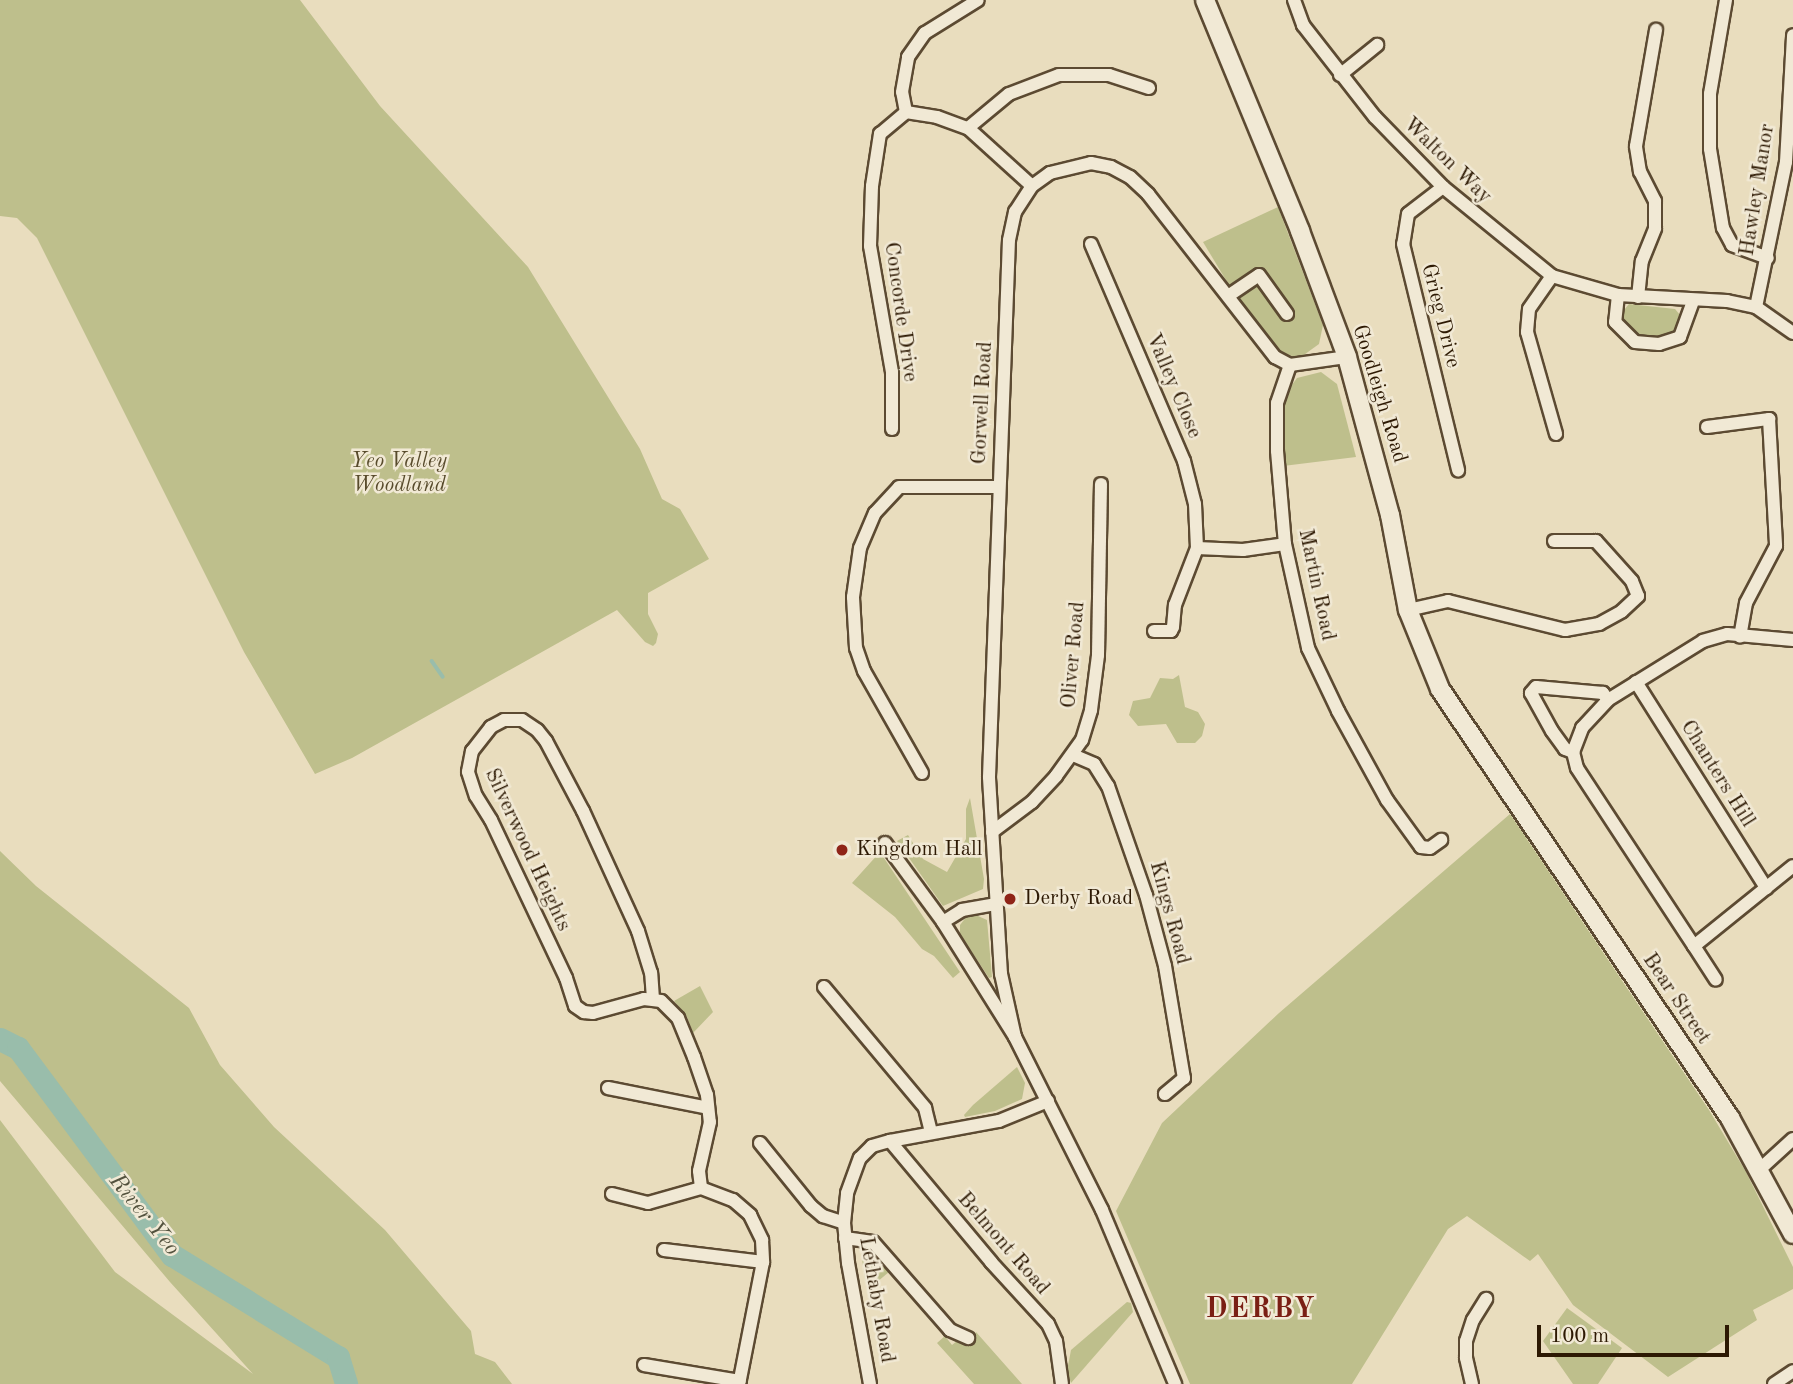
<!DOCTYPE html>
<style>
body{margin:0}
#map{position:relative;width:1793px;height:1384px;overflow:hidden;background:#e9ddbe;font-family:"Old Standard TT",serif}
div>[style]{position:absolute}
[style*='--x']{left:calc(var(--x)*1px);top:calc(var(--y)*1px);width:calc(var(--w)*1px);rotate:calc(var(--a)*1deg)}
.green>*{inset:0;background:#bebf8c}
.stream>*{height:3.5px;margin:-1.75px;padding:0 1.75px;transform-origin:1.75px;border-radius:1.75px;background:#99bdab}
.river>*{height:23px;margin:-11.5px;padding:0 11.5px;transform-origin:11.5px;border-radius:11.5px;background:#99bdab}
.roads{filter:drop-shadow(2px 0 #5c4a32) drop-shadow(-2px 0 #5c4a32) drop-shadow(0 2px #5c4a32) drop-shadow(0 -2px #5c4a32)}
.street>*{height:12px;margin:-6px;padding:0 6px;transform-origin:6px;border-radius:6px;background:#f1e9d5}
.secondary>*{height:18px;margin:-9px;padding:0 9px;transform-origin:9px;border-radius:9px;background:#f1e9d5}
.dots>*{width:19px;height:19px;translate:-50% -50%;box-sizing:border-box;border:4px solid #f1e9d5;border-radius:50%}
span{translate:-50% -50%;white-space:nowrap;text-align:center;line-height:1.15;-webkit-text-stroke:5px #f1e9d5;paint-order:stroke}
.street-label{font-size:21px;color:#2d1903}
.park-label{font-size:21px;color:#584b2c;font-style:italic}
.poi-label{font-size:21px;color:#2d1903}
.left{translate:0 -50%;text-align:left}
.water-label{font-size:23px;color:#53523e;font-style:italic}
.district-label{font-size:28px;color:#7a1f14;font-weight:700;letter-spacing:2px}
.scale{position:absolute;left:1537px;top:1325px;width:192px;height:32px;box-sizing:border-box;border:4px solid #2d1903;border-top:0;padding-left:9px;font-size:21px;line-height:24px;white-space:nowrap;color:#2d1903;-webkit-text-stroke:5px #f1e9d5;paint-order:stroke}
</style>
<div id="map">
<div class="green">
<i style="clip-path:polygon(0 0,300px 0,380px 106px,528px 267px,640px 449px,662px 499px,680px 509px,709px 559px,648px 593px,648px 614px,658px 634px,656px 643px,653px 646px,645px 642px,617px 610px,352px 758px,315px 774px,244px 652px,37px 238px,17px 218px,0 216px)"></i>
<i style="clip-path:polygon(1278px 207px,1323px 325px,1319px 344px,1301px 357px,1285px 355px,1268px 337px,1238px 300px,1203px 242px)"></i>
<i style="clip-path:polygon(1629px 304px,1675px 309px,1681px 316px,1678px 332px,1656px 339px,1638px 338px,1623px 327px,1619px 316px)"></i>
<i style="clip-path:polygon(1321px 372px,1337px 384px,1356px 457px,1283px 466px,1282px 422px,1286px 393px,1297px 378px)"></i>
<i style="clip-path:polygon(1179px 675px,1185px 707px,1198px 712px,1205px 724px,1202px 736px,1195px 743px,1177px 743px,1166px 724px,1138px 726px,1129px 715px,1133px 701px,1150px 698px,1160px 678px,1173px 679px)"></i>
<i style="clip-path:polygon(970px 798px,984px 879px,983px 889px,943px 906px,897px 841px,908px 835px,923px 859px,947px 872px,966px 839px,966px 809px)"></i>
<i style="clip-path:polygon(1510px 814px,1709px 1110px,1746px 1172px,1793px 1267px,1793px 1289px,1753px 1310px,1757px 1320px,1668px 1377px,1573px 1305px,1538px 1254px,1530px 1261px,1467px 1216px,1448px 1229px,1352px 1384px,1190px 1384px,1116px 1211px,1162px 1123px,1279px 1013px)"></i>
<i style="clip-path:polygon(0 851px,36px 886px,189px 1008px,220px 1065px,274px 1127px,385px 1230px,471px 1331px,475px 1354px,495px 1362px,512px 1384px,0 1384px,0 1120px,115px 1272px,253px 1374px,170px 1282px,0 1081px)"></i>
<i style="clip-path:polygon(880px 852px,960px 972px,953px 978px,934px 956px,922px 949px,895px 917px,852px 883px)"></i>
<i style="clip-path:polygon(967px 916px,978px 916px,987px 920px,992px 977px,989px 978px,960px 934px,960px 925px)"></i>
<i style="clip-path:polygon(700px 986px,713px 1012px,693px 1033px,687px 1017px,674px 1001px)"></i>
<i style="clip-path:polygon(1017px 1067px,1025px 1083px,1022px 1099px,995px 1111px,965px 1117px,964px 1115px,973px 1105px)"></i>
<i style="clip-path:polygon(865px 1251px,870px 1251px,889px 1272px,871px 1287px,865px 1280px,862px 1259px)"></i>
<i style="clip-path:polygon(1127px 1302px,1131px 1303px,1133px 1312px,1071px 1383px,1067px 1371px,1071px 1350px)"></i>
<i style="clip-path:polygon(1567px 1308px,1622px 1348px,1598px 1384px,1573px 1384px,1543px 1341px)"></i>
<i style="clip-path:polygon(976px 1332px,1022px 1384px,974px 1384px,937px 1343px,945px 1336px,952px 1345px,957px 1341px,971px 1345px)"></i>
</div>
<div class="stream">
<i style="--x:432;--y:661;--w:19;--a:55"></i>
</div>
<div class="river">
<i style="--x:0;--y:1039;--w:20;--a:27"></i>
<i style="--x:18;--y:1048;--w:258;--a:53.4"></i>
<i style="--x:172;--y:1255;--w:195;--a:31.6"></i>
<i style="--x:338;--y:1357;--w:28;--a:73"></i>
</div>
<div class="roads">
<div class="street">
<i style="--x:1294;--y:0;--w:27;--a:70"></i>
<i style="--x:1303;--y:25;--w:117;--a:52"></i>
<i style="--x:1375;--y:117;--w:98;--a:45.8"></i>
<i style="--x:1443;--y:187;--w:141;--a:39.2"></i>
<i style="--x:1552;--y:276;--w:69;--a:16.1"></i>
<i style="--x:1618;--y:295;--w:109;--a:3.2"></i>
<i style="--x:1727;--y:301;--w:30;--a:12"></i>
<i style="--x:1756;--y:307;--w:45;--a:35.1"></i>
<i style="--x:1726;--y:0;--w:95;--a:99.7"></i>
<i style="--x:1710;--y:94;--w:55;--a:90"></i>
<i style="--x:1710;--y:149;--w:80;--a:80.7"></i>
<i style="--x:1723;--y:228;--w:19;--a:62"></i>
<i style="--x:1732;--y:245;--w:38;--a:20"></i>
<i style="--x:1340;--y:75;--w:48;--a:-39"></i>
<i style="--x:906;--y:112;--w:20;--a:-101"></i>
<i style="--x:902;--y:92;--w:36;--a:-80"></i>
<i style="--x:908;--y:57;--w:29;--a:-55"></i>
<i style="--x:925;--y:33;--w:62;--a:-31.9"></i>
<i style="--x:968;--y:128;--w:53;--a:-39.7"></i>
<i style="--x:1009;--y:94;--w:53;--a:-20.8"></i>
<i style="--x:1059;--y:75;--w:50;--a:0"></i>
<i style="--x:1109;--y:75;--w:42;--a:18"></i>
<i style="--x:1443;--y:187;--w:44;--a:142.4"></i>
<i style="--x:1408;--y:214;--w:30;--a:99"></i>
<i style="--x:1403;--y:244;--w:233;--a:76.3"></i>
<i style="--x:1091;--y:244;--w:236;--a:66.8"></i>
<i style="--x:1184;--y:461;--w:44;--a:75.7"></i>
<i style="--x:1195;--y:504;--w:44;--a:87.4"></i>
<i style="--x:1197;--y:548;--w:46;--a:2.5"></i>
<i style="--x:1243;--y:550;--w:42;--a:-8.1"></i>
<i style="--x:1552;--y:276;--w:40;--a:124.9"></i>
<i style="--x:1529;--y:309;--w:23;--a:95"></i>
<i style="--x:1527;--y:332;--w:106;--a:74.1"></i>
<i style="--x:1618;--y:295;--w:27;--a:96"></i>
<i style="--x:1615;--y:322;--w:28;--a:45"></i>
<i style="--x:1635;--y:342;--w:24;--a:5"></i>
<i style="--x:1659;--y:344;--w:22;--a:-18"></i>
<i style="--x:1680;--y:337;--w:38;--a:-70"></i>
<i style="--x:1228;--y:296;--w:37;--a:-34"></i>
<i style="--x:1259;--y:275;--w:48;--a:54.3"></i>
<i style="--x:1638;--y:297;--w:36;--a:-84"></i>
<i style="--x:1642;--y:261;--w:35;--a:-68"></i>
<i style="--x:1655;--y:228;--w:27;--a:-90"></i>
<i style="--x:1655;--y:201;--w:33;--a:-117"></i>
<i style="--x:1640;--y:172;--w:26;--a:-99"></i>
<i style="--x:1636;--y:146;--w:118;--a:-80.2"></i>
<i style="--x:1756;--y:307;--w:148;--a:-78.3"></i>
<i style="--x:1786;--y:162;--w:127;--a:-86.8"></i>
<i style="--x:1290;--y:365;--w:40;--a:108.9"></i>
<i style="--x:1277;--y:403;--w:48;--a:90"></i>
<i style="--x:1277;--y:451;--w:93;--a:85.1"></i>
<i style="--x:1285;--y:544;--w:107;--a:77.5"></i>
<i style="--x:1308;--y:648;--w:70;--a:64.5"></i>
<i style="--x:1338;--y:711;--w:102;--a:61.2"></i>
<i style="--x:1387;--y:800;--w:58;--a:54.1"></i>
<i style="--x:1421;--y:847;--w:9;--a:6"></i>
<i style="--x:1430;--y:848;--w:14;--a:-36"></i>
<i style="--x:1707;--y:427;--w:63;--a:-7.4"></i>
<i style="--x:1769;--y:419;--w:127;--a:86.8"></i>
<i style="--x:1776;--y:546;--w:64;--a:117.8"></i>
<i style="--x:1746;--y:603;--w:34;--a:100"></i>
<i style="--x:892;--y:429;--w:57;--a:-90"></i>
<i style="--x:892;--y:372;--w:128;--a:-99.9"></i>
<i style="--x:870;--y:246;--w:60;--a:-88.1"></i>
<i style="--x:872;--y:186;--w:53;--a:-81.3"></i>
<i style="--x:880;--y:134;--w:34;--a:-40"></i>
<i style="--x:906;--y:112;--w:31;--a:9"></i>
<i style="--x:937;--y:117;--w:33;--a:20"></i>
<i style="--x:968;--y:128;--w:86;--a:42.2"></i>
<i style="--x:1408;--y:610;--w:41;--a:-12.7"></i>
<i style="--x:1448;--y:601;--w:121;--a:13.9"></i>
<i style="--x:1565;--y:630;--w:35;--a:-10"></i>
<i style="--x:1599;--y:624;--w:26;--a:-29"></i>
<i style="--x:1622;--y:611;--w:22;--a:-43"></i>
<i style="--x:1638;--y:596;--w:16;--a:-112"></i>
<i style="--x:1632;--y:581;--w:54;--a:-132"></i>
<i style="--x:1596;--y:541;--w:42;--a:180"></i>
<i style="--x:1154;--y:631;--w:17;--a:0"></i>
<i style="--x:1171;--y:631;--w:4;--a:-63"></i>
<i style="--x:1173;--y:627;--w:22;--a:-85"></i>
<i style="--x:1175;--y:605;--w:61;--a:-68.9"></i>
<i style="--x:1793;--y:640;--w:66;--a:-174.8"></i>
<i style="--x:1727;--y:634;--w:25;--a:164"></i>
<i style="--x:1703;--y:641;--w:112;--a:148.2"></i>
<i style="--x:1608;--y:700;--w:9;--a:-126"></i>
<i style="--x:1603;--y:693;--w:67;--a:-174.9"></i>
<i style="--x:1536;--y:687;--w:8;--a:130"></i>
<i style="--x:1531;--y:693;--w:43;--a:61.1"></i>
<i style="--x:1552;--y:731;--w:22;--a:54"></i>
<i style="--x:1565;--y:749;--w:9;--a:21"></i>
<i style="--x:1573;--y:752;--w:16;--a:76"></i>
<i style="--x:1577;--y:768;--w:213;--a:56.7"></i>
<i style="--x:1694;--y:946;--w:127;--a:-38.9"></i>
<i style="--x:1636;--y:682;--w:244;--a:57.7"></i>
<i style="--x:1573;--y:752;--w:26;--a:-69"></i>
<i style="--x:1582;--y:728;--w:38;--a:-47"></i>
<i style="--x:1073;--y:755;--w:23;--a:23"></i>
<i style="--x:1094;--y:764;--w:26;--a:58"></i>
<i style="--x:1108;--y:786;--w:115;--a:70.8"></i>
<i style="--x:1146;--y:895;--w:73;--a:75"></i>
<i style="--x:1165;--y:966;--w:114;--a:80.4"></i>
<i style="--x:1184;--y:1078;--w:25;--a:140"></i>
<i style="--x:922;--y:773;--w:117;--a:-119.6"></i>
<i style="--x:864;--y:671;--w:24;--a:-109"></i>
<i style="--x:856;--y:648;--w:51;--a:-93.4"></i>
<i style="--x:853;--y:597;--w:49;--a:-81.9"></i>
<i style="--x:860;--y:548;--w:38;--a:-67"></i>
<i style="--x:875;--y:513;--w:35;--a:-47"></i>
<i style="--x:899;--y:487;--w:99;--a:0"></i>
<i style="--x:992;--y:832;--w:50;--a:-36.9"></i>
<i style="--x:1032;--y:802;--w:35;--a:-47"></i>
<i style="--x:1056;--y:776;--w:44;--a:-54.2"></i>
<i style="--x:1082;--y:740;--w:31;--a:-73"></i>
<i style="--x:1091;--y:710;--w:55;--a:-82.7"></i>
<i style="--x:1098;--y:655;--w:171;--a:-89"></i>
<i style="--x:885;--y:843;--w:98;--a:53.7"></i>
<i style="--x:943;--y:922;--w:136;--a:57.9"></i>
<i style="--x:1015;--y:1037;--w:194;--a:63.3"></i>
<i style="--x:1102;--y:1210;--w:189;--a:67.2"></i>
<i style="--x:943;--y:922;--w:22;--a:-32"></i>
<i style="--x:962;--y:910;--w:35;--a:-10"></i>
<i style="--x:1694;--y:946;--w:40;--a:57.1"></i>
<i style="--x:824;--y:987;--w:158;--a:50.1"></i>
<i style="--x:925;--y:1108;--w:25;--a:76"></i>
<i style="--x:653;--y:999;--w:26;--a:-94"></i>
<i style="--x:651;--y:973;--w:44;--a:-107.2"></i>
<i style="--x:638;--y:931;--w:132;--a:-114.6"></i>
<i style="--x:583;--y:811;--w:79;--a:-117.9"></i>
<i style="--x:546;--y:741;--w:14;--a:-129"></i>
<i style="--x:537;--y:730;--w:18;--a:-146"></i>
<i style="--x:522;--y:720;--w:18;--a:180"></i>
<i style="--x:504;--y:720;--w:15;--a:152"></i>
<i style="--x:491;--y:727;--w:31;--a:128"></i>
<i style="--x:472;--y:751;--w:21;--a:101"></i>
<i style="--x:468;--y:772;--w:25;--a:72"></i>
<i style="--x:476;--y:796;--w:28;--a:58"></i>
<i style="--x:491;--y:820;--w:175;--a:64.6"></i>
<i style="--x:566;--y:978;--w:29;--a:72"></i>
<i style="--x:575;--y:1006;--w:11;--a:34"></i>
<i style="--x:584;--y:1012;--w:9;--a:6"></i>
<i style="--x:593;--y:1013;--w:53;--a:-15.4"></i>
<i style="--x:644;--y:999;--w:17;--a:7"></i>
<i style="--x:661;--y:1001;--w:24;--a:45"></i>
<i style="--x:678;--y:1018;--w:42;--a:67.7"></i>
<i style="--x:694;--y:1057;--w:40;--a:71.1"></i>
<i style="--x:707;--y:1095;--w:27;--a:84"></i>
<i style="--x:710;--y:1122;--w:50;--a:102.7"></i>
<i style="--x:699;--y:1171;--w:17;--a:83"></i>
<i style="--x:701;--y:1188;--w:34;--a:21"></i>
<i style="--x:733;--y:1200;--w:23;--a:41"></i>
<i style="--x:750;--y:1215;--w:28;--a:64"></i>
<i style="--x:762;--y:1240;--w:22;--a:87"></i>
<i style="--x:763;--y:1262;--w:124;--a:101.1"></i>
<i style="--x:1015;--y:1037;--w:65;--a:-102.5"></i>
<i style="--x:1001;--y:974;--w:197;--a:-93.5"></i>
<i style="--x:989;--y:777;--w:537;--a:-87.87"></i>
<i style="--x:1009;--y:240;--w:29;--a:-78"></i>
<i style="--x:1015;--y:212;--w:31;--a:-57"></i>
<i style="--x:1032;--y:186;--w:22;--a:-36"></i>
<i style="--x:1050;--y:173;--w:42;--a:-13.7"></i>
<i style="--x:1091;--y:163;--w:20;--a:11"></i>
<i style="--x:1111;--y:167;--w:21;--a:28"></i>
<i style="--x:1130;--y:177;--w:25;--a:43"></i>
<i style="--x:1148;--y:194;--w:207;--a:52.1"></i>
<i style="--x:1275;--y:357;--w:17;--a:28"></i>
<i style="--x:1290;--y:365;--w:58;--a:-8"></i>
<i style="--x:608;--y:1088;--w:102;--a:11.3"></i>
<i style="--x:890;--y:1141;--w:158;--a:50.1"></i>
<i style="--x:991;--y:1262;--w:84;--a:47.4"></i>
<i style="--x:1048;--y:1324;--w:19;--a:65"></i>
<i style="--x:1056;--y:1341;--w:43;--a:82.1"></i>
<i style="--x:760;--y:1143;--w:81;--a:51"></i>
<i style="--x:811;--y:1206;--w:16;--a:40"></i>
<i style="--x:823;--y:1216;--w:22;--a:18"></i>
<i style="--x:1759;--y:1170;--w:46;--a:-42.4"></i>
<i style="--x:612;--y:1194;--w:37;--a:14"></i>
<i style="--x:648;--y:1203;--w:55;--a:-15.8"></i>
<i style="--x:845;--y:1238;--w:28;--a:8"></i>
<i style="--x:873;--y:1242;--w:117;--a:48.8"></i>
<i style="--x:950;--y:1330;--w:20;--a:24"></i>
<i style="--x:664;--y:1250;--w:100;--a:6.9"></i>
<i style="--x:644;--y:1365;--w:97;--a:9.5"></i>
<i style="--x:870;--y:1384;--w:123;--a:-100.3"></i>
<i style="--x:848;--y:1263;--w:40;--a:-95.7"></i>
<i style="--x:844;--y:1223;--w:30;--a:-84"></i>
<i style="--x:847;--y:1193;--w:37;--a:-70"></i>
<i style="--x:860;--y:1158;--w:17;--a:-45"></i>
<i style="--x:872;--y:1146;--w:19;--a:-16"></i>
<i style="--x:890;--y:1141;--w:111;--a:-10.4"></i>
<i style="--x:999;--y:1121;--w:53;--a:-22.2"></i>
<i style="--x:1472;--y:1384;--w:27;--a:-103"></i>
<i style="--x:1466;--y:1358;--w:17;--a:-90"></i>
<i style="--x:1466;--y:1341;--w:22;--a:-72"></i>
<i style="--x:1473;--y:1320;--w:25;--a:-58"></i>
<i style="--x:1774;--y:1384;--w:23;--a:-34"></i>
</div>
<div class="secondary">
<i style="--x:1205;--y:0;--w:250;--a:67.6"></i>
<i style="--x:1300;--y:231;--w:134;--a:69.5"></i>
<i style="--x:1347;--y:357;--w:164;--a:74.8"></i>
<i style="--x:1390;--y:515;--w:97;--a:79.3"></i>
<i style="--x:1408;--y:610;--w:85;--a:67.9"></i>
<i style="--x:1440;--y:689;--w:518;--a:55.94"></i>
<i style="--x:1730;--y:1118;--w:132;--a:61.5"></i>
</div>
</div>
<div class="dots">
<i style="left:842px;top:850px;background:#8f2418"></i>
<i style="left:1010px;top:899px;background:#8f2418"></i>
</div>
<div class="street-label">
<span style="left:1447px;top:161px;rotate:44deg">Walton Way</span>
<span style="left:1758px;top:190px;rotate:-81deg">Hawley Manor</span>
<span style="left:900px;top:312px;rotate:82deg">Concorde Drive</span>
<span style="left:1440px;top:316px;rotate:76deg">Grieg Drive</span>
<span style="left:1173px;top:386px;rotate:67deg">Valley Close</span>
<span style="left:1379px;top:394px;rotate:73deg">Goodleigh Road</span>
<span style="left:983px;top:403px;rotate:-87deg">Gorwell Road</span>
<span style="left:1316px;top:585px;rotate:78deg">Martin Road</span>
<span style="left:1074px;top:655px;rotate:-85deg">Oliver Road</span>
<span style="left:1717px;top:774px;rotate:58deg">Chanters Hill</span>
<span style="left:527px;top:850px;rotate:65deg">Silverwood Heights</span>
<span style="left:1169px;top:913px;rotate:75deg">Kings Road</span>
<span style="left:1676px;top:999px;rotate:56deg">Bear Street</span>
<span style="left:1003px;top:1244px;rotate:49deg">Belmont Road</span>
<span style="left:876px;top:1300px;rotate:80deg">Lethaby Road</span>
</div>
<div class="park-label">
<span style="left:399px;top:474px">Yeo Valley<br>Woodland</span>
</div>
<div class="poi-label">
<span class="left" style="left:856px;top:850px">Kingdom Hall</span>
<span class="left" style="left:1024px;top:899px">Derby Road</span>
</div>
<div class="water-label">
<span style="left:144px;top:1215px;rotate:51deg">River Yeo</span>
</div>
<div class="district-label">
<span style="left:1261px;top:1310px">DERBY</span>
</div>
<div class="scale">100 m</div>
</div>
